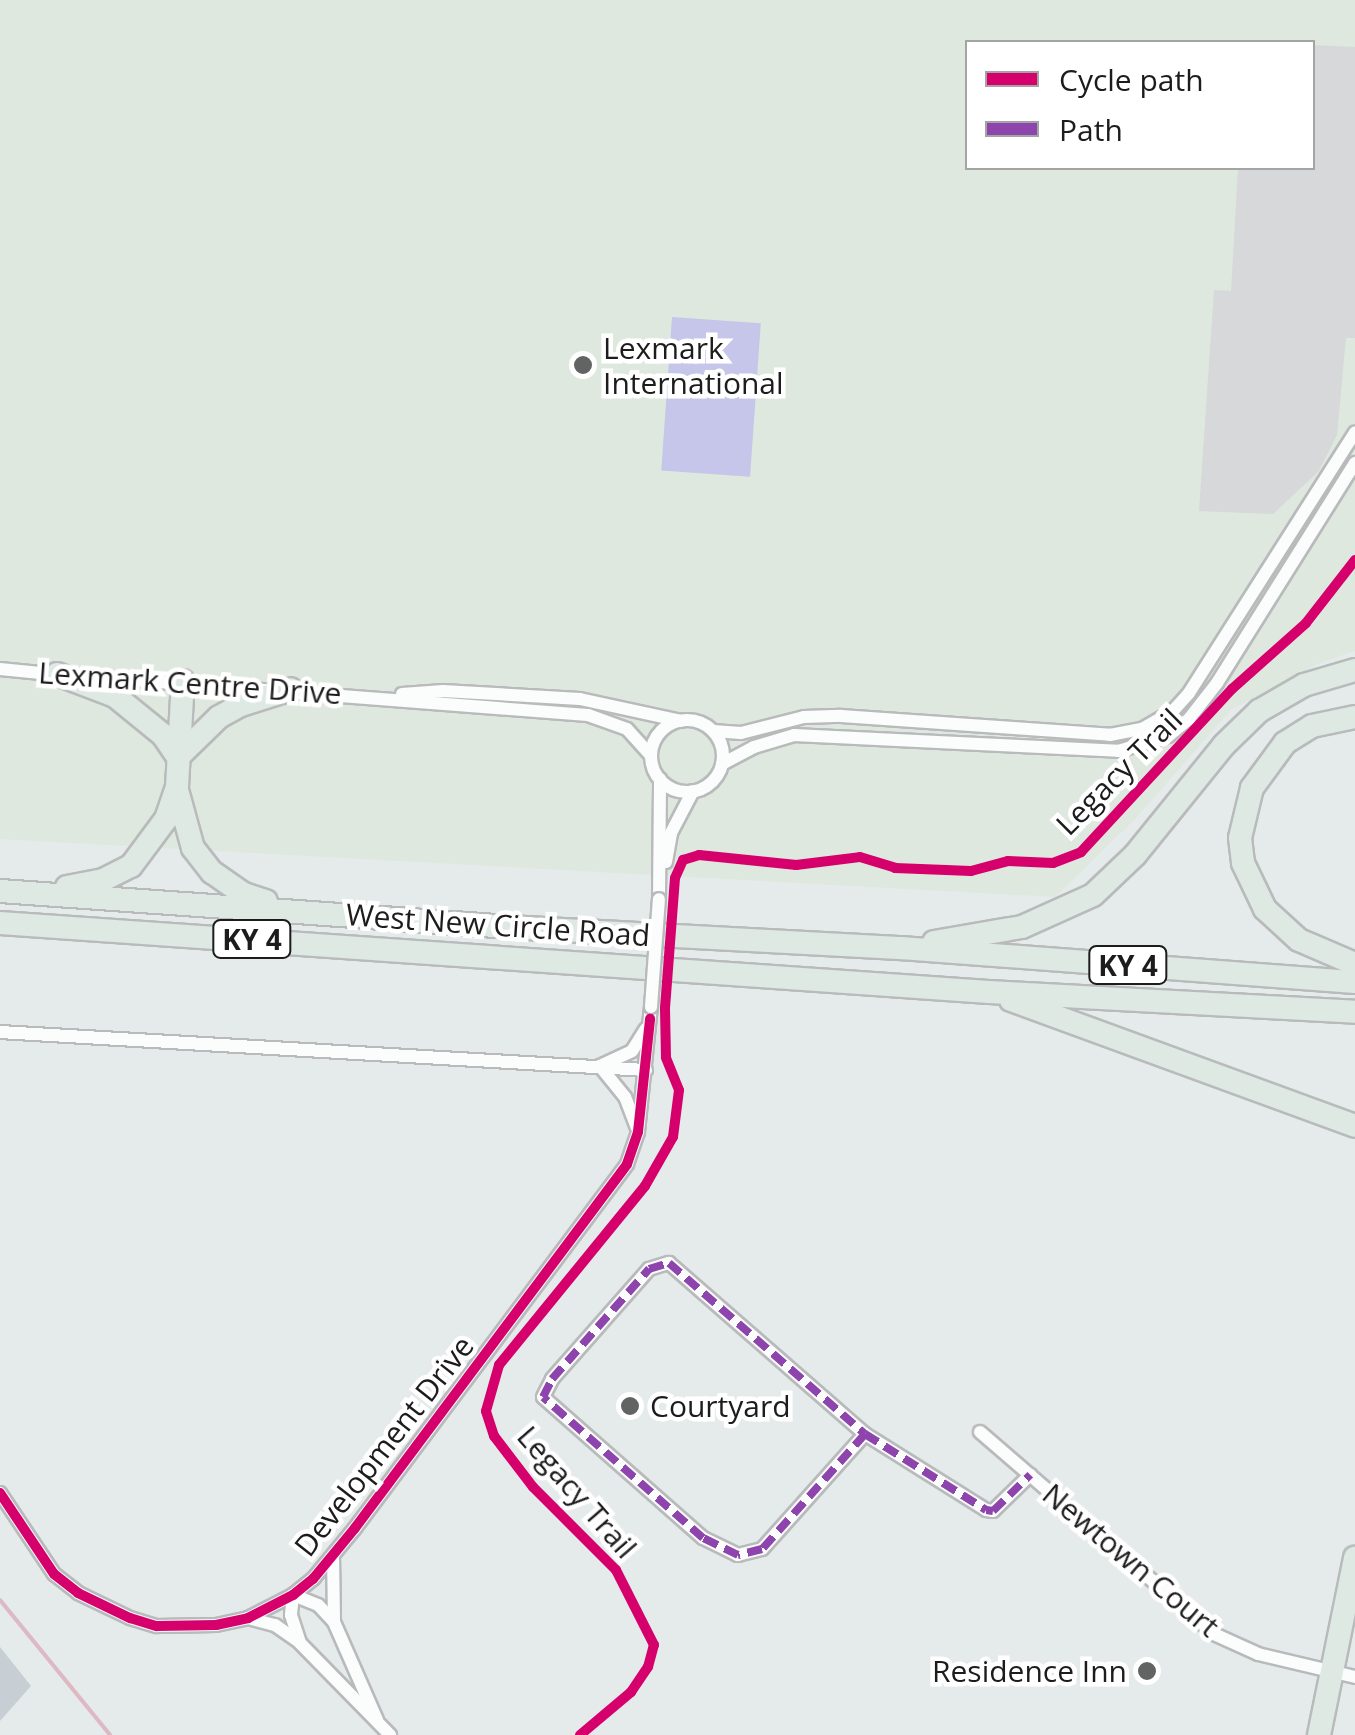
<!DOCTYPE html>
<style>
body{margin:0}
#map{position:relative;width:1355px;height:1735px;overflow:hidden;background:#e5eaeb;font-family:"Open Sans",sans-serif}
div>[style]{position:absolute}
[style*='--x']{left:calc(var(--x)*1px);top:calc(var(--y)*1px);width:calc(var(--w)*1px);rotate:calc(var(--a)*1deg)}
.industrial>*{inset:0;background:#dfe8de}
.religious>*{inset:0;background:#d6d8d9}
.construction>*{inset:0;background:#c7ced4}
.grass>*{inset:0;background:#c5c6e9;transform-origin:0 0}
.stream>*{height:4px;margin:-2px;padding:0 2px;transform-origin:2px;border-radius:2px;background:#ddb9c3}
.roads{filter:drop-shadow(2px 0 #b8babb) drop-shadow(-2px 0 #b8babb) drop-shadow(0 2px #b8babb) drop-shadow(0 -2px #b8babb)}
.street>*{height:12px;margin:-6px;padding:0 6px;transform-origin:6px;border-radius:6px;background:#fbfcfc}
.street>.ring{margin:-6px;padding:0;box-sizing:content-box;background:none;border:12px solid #fbfcfc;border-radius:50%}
.highway>*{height:22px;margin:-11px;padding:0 11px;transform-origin:11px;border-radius:11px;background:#dde9e2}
.bridges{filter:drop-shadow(2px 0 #b8babb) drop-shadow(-2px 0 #b8babb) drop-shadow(0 2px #b8babb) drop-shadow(0 -2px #b8babb)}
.street-bridge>*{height:12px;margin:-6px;padding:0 6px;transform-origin:6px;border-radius:6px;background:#fbfcfc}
.quiet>*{height:8px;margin-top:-4px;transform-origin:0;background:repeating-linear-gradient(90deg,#8e44ad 0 15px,transparent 0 23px)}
.cycleway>*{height:10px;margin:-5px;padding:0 5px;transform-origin:5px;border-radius:5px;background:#d6006c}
.dots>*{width:28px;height:28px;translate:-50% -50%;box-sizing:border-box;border:5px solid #fff;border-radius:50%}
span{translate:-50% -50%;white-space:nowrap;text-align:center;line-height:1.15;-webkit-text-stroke:9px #fff;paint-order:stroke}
.shield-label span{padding:2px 8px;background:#fff;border:2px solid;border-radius:8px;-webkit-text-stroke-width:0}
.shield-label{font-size:28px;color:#1c1c1c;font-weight:700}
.poi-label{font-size:30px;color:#1c1c1c}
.left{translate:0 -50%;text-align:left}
.right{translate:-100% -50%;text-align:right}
.street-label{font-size:30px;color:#1c1c1c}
.legend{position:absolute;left:965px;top:40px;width:350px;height:130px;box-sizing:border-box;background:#fff;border:2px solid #a4a4a4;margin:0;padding:12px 18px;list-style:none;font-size:30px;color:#1c1c1c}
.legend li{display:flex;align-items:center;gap:20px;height:50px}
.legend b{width:50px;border:2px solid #a4a4a4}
</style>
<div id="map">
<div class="industrial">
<i style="clip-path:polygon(evenodd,0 0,1355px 0,1355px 651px,1317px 664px,1231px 710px,1136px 818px,1055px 897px,0 839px,0 0,968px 42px,1312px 42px,1312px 168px,968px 168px,968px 42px)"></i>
</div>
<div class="religious">
<i style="clip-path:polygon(1313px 45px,1355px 47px,1355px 338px,1346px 338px,1337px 435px,1319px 471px,1273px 514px,1199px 511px,1214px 290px,1231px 291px,1238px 168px,1312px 168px)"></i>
</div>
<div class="construction">
<i style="clip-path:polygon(0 1647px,31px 1686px,0 1721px)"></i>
</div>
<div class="grass">
<i style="left:672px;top:317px;width:89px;height:154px;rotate:4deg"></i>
</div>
<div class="stream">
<i style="--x:0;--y:1600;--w:174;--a:50.8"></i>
</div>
<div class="roads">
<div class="street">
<i style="--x:0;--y:669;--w:61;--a:5.6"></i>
<i style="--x:81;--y:676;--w:508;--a:4.4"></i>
<i style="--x:588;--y:715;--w:41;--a:19.7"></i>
<i style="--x:627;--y:729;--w:36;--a:48"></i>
<i style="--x:402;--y:694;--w:41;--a:-4.2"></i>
<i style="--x:443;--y:691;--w:137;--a:3.3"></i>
<i style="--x:580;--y:699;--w:103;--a:12.3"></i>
<i class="ring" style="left:651px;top:720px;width:60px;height:60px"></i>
<i style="--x:713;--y:731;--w:28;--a:4"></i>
<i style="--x:741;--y:733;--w:65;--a:-14.3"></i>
<i style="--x:804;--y:717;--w:37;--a:-2"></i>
<i style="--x:841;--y:716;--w:270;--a:4"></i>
<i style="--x:1110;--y:735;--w:33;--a:-11"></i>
<i style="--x:1142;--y:729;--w:34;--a:-30"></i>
<i style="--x:1172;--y:712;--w:25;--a:-48"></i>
<i style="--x:1189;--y:693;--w:309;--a:-57.5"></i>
<i style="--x:722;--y:764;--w:36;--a:-28"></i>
<i style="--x:754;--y:747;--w:42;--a:-16.7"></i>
<i style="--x:794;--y:735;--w:324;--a:2.8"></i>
<i style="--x:1118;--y:751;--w:52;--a:-16.7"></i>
<i style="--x:1168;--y:736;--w:27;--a:-39"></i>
<i style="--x:1189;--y:719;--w:46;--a:-52.1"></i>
<i style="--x:1217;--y:683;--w:260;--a:-57.9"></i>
<i style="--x:666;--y:862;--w:29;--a:-80"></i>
<i style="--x:671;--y:833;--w:47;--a:-62.4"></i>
<i style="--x:659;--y:899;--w:120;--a:-89.5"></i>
<i style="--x:0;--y:1032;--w:647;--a:3.37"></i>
<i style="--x:637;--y:1128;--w:33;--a:-111"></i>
<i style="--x:625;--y:1097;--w:40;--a:-129"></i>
<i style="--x:600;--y:1066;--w:35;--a:-25"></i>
<i style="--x:632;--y:1051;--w:26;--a:-58"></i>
<i style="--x:980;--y:1432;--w:309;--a:40.8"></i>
<i style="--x:1214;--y:1634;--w:48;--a:24.4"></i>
<i style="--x:1258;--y:1654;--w:100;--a:13.3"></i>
<i style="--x:865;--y:1434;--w:154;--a:131.8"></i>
<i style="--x:762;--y:1549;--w:25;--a:166"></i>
<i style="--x:738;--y:1555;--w:39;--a:-154"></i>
<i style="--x:703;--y:1538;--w:213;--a:-138.6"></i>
<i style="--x:543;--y:1397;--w:20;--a:-63"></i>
<i style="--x:552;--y:1379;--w:147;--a:-48.6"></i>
<i style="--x:649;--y:1269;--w:21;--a:-17"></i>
<i style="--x:669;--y:1263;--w:260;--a:41.1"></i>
<i style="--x:865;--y:1434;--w:143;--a:32.1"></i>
<i style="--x:986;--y:1510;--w:7;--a:8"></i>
<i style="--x:993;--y:1511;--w:52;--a:-44.2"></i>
<i style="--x:0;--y:1493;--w:97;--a:56.3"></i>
<i style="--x:54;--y:1574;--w:31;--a:38"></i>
<i style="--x:78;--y:1593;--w:58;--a:25.7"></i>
<i style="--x:130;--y:1618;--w:28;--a:17"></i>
<i style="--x:157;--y:1626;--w:59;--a:-1"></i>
<i style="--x:216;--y:1625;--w:33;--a:-12"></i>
<i style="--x:248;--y:1618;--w:51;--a:-27.1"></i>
<i style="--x:293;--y:1595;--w:26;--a:-39"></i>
<i style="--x:313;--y:1579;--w:66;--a:-50.5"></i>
<i style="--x:355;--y:1528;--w:454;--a:-53.2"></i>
<i style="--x:627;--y:1164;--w:34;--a:-71"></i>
<i style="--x:638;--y:1132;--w:126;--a:-84.1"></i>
<i style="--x:333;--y:1555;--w:67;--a:89.1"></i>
<i style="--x:248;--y:1618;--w:28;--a:15"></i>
<i style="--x:275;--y:1625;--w:29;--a:35"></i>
<i style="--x:377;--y:1720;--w:107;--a:-113.7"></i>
<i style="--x:334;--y:1622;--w:23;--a:-133"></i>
<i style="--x:318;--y:1605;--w:27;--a:-158"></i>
<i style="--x:293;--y:1595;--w:20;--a:96"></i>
<i style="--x:291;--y:1615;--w:29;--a:72"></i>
<i style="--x:300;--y:1643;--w:129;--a:45.6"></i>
</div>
<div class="highway">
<i style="--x:57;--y:674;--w:62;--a:20.8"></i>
<i style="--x:115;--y:696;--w:62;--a:39.1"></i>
<i style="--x:163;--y:735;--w:27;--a:56"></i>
<i style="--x:178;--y:757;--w:57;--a:-44.3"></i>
<i style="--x:219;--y:717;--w:25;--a:-29"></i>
<i style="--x:241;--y:705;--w:52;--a:-17.7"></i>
<i style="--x:1355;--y:717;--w:44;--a:168.2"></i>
<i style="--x:1312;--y:726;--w:32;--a:148"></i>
<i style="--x:1285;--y:743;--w:56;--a:126.3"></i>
<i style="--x:1252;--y:788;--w:51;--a:103.5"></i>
<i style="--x:1240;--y:838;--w:25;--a:83"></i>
<i style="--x:1243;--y:863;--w:51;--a:64.4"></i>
<i style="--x:1265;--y:909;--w:46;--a:42.4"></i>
<i style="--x:1299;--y:940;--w:61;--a:23.2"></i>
<i style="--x:177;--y:790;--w:60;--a:74.6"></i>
<i style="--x:193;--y:848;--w:31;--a:52"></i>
<i style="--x:212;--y:872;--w:39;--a:35"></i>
<i style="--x:244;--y:894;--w:23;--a:18"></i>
<i style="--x:67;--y:887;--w:37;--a:-11"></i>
<i style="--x:103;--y:880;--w:31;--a:-27"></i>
<i style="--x:131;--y:866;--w:59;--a:-53.3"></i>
<i style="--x:166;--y:819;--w:34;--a:-71"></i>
<i style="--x:177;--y:787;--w:106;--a:-86.8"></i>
<i style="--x:0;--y:891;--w:511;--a:4.04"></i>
<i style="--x:510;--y:927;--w:392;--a:3.1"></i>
<i style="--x:901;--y:948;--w:455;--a:4.3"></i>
<i style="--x:0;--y:923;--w:991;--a:3.99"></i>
<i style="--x:989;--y:992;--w:367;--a:3.1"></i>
<i style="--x:934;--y:942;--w:89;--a:-9.7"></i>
<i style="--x:1022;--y:927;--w:78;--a:-24.3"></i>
<i style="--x:1093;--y:895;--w:58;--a:-43.6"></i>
<i style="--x:1135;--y:855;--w:141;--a:-51"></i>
<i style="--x:1224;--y:745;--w:49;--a:-44.2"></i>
<i style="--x:1259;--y:711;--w:52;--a:-30"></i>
<i style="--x:1304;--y:685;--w:53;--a:-16.4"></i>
<i style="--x:1011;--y:1000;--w:366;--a:20.1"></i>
<i style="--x:1319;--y:1735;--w:181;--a:-78.5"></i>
</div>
</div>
<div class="bridges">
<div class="street-bridge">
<i style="--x:651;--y:1007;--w:108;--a:-85.8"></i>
</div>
</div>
<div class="quiet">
<i style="--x:865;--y:1434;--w:154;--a:131.8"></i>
<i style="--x:762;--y:1549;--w:25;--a:166"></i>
<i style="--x:738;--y:1555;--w:39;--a:-154"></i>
<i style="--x:703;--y:1538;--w:213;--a:-138.6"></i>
<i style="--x:543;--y:1397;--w:20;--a:-63"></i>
<i style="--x:552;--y:1379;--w:147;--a:-48.6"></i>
<i style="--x:649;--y:1269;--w:21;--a:-17"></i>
<i style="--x:669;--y:1263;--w:260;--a:41.1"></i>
<i style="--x:865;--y:1434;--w:143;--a:32.1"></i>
<i style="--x:986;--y:1510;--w:7;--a:8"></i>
<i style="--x:993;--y:1511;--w:52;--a:-44.2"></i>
</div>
<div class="cycleway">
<i style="--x:0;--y:1493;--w:97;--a:56.3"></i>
<i style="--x:54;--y:1574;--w:31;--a:38"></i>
<i style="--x:78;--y:1593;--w:58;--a:25.7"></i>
<i style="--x:130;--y:1618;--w:28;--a:17"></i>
<i style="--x:157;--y:1626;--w:59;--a:-1"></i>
<i style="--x:216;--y:1625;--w:33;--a:-12"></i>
<i style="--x:248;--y:1618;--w:51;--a:-27.1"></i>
<i style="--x:293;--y:1595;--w:26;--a:-39"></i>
<i style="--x:313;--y:1579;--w:66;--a:-50.5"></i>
<i style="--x:355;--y:1528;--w:454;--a:-53.2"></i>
<i style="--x:627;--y:1164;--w:34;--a:-71"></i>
<i style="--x:638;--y:1132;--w:114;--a:-83.9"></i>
<i style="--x:580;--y:1735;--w:67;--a:-40.1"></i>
<i style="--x:631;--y:1692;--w:30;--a:-56"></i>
<i style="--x:648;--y:1667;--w:23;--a:-75"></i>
<i style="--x:654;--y:1645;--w:84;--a:-116.9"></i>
<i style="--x:616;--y:1570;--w:117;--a:-135"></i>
<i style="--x:533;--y:1487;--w:64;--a:-127.4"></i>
<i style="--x:494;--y:1436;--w:26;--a:-108"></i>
<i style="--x:486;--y:1411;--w:48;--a:-74.2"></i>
<i style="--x:499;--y:1365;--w:231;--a:-50.8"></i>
<i style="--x:645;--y:1186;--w:56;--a:-60.3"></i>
<i style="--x:673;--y:1137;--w:47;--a:-82.7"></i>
<i style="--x:679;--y:1090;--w:35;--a:-112"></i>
<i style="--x:666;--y:1057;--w:49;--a:-91.2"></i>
<i style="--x:665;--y:1008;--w:130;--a:-85.6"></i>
<i style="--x:675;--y:878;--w:20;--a:-66"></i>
<i style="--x:683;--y:860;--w:17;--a:-17"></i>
<i style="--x:699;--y:855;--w:98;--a:5.9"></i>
<i style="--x:796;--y:865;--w:64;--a:-7.1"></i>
<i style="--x:860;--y:857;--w:37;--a:17"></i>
<i style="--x:895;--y:868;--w:76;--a:2.3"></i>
<i style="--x:971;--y:871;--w:38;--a:-15"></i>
<i style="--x:1008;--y:861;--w:45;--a:2.5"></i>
<i style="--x:1053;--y:863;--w:30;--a:-21"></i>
<i style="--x:1081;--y:852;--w:222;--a:-47.2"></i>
<i style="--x:1232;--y:689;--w:99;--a:-41.7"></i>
<i style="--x:1306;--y:623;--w:80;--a:-52.1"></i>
</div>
<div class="dots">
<i style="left:583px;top:365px;background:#626464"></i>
<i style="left:630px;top:1406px;background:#626464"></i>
<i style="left:1147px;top:1671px;background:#626464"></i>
</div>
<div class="shield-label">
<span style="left:252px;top:939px">KY 4</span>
<span style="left:1128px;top:965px">KY 4</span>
</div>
<div class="poi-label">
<span class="left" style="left:603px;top:365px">Lexmark<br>International</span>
<span class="left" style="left:650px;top:1406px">Courtyard</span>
<span class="right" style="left:1127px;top:1671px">Residence Inn</span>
</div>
<div class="street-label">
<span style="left:190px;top:683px;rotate:4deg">Lexmark Centre Drive</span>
<span style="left:1119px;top:772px;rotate:-45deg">Legacy Trail</span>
<span style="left:498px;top:925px;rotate:4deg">West New Circle Road</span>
<span style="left:384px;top:1446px;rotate:-52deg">Development Drive</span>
<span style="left:577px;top:1492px;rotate:49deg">Legacy Trail</span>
<span style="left:1131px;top:1560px;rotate:40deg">Newtown Court</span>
</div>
<ul class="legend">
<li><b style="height:12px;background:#d6006c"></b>Cycle path</li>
<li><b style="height:12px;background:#8e44ad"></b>Path</li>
</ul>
</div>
